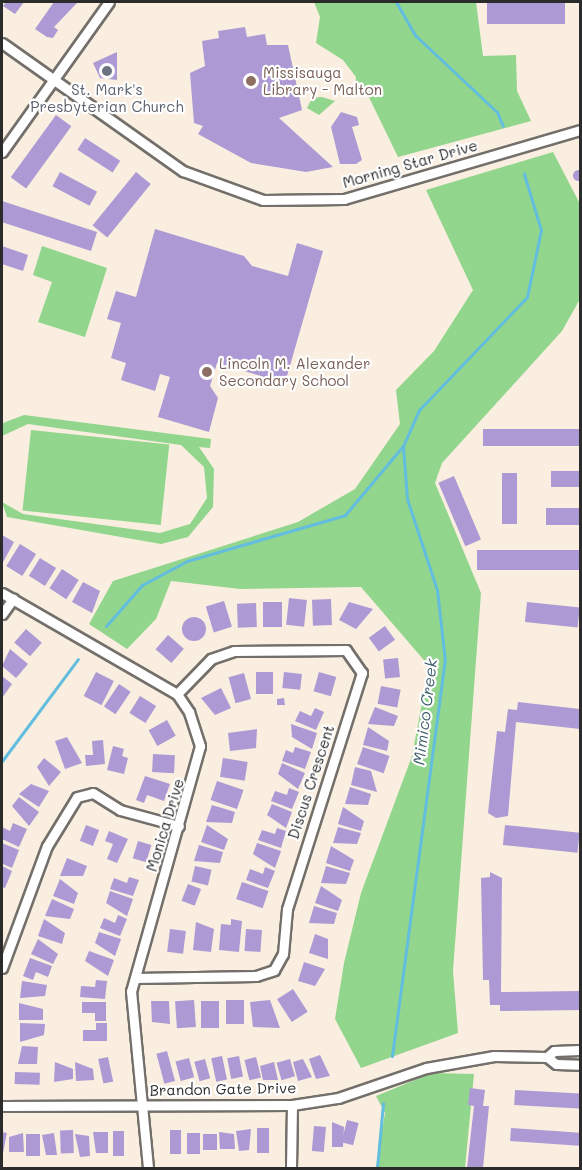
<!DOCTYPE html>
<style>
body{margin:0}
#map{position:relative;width:582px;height:1170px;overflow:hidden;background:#f9eedf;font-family:Mali,sans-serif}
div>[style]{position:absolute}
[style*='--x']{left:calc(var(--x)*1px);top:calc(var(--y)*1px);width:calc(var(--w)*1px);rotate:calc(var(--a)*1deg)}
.green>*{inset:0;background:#92d58c;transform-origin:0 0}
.stream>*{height:3px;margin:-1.5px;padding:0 1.5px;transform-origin:1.5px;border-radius:1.5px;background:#62bddf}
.building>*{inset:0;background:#ad9ad4;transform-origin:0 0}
.round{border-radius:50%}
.roads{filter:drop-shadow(2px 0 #736f6a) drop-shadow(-2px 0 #736f6a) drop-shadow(0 2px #736f6a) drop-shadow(0 -2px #736f6a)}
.minor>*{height:9px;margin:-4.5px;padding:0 4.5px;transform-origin:4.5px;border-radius:4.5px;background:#fff}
.dots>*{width:16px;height:16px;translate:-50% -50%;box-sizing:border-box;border:3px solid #fff;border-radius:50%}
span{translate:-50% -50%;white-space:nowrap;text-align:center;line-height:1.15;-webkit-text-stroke:4.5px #fff;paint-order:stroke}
.education-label{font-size:15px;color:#785e54}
.left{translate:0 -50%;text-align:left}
.worship-label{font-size:15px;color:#5b616d}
.street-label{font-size:15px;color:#2b2b2b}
.water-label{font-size:16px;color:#3e5e6a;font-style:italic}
.frame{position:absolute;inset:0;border:3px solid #2b2b2b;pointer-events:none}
</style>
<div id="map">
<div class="green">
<i style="clip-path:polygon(314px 2px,476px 2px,483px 56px,516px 55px,517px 91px,531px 121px,398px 157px,364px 87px,355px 86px,356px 77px,343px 60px,316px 43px,320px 17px)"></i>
<i style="clip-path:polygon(312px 98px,322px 97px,335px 101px,319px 115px,307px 108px)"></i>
<i style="clip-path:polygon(553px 152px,580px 204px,580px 299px,562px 331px,442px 463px,435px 483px,481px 593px,453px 971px,458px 1033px,361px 1068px,335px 1019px,344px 963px,361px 893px,412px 756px,429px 666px,361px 587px,240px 589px,171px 581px,156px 619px,127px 649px,89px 624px,113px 581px,298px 522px,355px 489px,400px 424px,396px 390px,434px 351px,473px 290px,426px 190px)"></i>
<i style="clip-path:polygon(42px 246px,107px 268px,85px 337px,38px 322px,52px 282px,33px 275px)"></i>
<i style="clip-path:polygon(24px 415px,211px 439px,210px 448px,199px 447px,214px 469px,213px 507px,188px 537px,161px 544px,7px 517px,2px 502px,23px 514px,160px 533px,190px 524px,207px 498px,204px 467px,181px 445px,28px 424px,2px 436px,3px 423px)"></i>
<i style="left:31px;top:430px;width:139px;height:81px;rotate:6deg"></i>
<i style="clip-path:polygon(432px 1073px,474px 1074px,465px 1168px,376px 1168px,385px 1113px,376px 1096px)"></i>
</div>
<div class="stream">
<i style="--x:396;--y:2;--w:39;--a:60"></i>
<i style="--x:416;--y:36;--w:111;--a:43.2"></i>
<i style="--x:497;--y:112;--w:15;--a:67"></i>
<i style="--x:106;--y:626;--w:55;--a:-48.7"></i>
<i style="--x:142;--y:585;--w:51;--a:-28.1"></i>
<i style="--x:187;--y:561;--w:165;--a:-16.2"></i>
<i style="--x:345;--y:515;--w:89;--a:-50"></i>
<i style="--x:2;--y:761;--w:127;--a:-53.3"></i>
<i style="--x:392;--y:1056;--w:399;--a:-82.4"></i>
<i style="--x:445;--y:661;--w:71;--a:-96.4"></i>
<i style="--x:437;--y:590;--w:96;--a:-108.2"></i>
<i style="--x:407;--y:499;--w:53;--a:-94.3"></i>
<i style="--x:403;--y:446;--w:39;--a:-66"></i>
<i style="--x:419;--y:410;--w:156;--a:-46.3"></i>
<i style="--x:527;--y:297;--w:68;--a:-78.2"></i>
<i style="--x:541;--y:230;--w:59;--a:-106.9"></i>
<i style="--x:377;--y:1168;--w:65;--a:-84.7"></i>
</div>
<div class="building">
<i style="clip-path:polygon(6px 2px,24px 2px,15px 14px,3px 6px)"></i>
<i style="clip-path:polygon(54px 2px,77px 3px,54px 27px,58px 30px,53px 38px,47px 37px,35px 29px)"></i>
<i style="left:487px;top:2px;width:78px;height:22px"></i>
<i style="clip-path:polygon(245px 27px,247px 37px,265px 34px,267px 45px,288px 45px,302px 110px,279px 118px,333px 167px,306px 172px,251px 163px,198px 134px,203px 126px,194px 123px,190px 73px,205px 66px,202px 41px,219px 38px,218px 31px)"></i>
<i style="clip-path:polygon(117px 52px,117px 80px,100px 78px,93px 63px)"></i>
<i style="clip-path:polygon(341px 112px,357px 117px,359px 125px,352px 127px,362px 160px,356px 164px,340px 164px,331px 127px)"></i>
<i style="left:56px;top:115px;width:19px;height:77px;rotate:36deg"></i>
<i style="left:85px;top:138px;width:42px;height:14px;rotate:33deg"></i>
<i class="round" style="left:572.5px;top:169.5px;width:11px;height:11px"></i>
<i style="left:60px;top:172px;width:42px;height:16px;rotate:28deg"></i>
<i style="left:136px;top:172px;width:19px;height:69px;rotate:39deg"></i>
<i style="left:2px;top:201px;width:100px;height:20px;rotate:18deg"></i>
<i style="clip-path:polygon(155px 229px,244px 256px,252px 266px,288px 276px,297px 243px,323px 251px,285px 383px,217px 363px,210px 386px,218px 398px,209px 432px,158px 417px,170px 377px,160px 374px,155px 391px,121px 380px,126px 363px,111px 358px,121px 323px,107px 319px,116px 291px,136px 297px)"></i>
<i style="clip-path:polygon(2px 246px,28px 255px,23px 271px,2px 264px)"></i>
<i style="left:580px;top:429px;width:17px;height:97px;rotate:90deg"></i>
<i style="left:580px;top:471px;width:16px;height:29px;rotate:90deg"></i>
<i style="left:502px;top:473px;width:15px;height:51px"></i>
<i style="left:454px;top:476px;width:69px;height:17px;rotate:67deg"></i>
<i style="left:580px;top:508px;width:17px;height:34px;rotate:90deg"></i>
<i style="clip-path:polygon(2px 535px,14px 542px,2px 564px)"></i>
<i style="left:20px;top:544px;width:19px;height:26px;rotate:32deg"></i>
<i style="left:580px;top:550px;width:20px;height:103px;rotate:90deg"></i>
<i style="left:40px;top:558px;width:19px;height:21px;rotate:32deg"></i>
<i style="left:62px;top:569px;width:20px;height:23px;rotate:33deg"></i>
<i style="clip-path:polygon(83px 582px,100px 591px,92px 613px,72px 602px)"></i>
<i style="left:289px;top:598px;width:18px;height:27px;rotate:6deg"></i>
<i style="left:331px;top:599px;width:26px;height:19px;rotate:88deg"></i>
<i style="left:224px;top:601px;width:27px;height:19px;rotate:73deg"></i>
<i style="left:263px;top:602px;width:19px;height:25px"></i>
<i style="clip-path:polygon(349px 602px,373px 609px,356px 629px,339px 620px)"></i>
<i style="left:527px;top:602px;width:53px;height:20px;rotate:6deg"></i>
<i style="left:256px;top:603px;width:24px;height:19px;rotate:88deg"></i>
<i class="round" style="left:182px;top:617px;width:24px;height:24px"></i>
<i style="left:385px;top:626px;width:17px;height:20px;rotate:54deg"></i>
<i style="left:26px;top:629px;width:21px;height:18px;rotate:41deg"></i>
<i style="left:168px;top:635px;width:21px;height:19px;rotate:41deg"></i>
<i style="clip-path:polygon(10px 649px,28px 664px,16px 678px,2px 666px)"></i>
<i style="left:398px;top:658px;width:19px;height:15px;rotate:84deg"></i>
<i style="left:96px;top:672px;width:20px;height:27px;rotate:27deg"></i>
<i style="left:256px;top:672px;width:17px;height:22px"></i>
<i style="left:284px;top:672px;width:18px;height:16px;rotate:6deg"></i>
<i style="left:319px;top:672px;width:18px;height:20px;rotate:16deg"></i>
<i style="left:244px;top:673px;width:27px;height:16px;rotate:75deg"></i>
<i style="clip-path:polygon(2px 676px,12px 684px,2px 698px)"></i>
<i style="left:119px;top:684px;width:14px;height:27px;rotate:34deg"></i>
<i style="left:381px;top:686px;width:20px;height:18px;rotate:11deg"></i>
<i style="clip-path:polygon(221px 688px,231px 708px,215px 715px,201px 698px)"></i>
<i style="left:140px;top:696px;width:19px;height:20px;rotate:32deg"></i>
<i style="clip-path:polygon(284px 698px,285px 705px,277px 705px,277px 699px)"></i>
<i style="clip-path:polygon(518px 702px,580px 709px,580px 729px,516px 722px,508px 816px,496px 818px,488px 813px,497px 731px,505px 732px,508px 709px,517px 710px)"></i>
<i style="clip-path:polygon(375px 707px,398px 716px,394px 726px,368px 724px)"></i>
<i style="clip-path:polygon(315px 708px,324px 712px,316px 730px,295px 721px,300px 711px,311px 716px)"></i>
<i style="left:167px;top:720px;width:18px;height:21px;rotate:61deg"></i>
<i style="clip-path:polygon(291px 724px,317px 733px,312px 749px,292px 737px)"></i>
<i style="clip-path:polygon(368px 727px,389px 741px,387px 751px,363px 745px)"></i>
<i style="clip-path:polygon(257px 729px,256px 748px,230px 751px,228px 733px)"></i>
<i style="clip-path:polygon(67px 737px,82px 763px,65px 769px,55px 741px)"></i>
<i style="clip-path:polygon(103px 740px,105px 764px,86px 766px,85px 755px,93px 755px,92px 741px)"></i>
<i style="clip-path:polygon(113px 746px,124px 749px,122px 756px,128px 758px,124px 774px,107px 770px)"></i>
<i style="clip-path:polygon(295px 747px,311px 752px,305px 769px,282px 761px,286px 750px,293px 753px)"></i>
<i style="left:363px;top:747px;width:28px;height:18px;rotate:19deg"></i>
<i style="left:153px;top:754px;width:22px;height:18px;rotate:3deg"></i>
<i style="clip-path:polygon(44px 758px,61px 772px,49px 786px,37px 767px)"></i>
<i style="left:223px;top:758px;width:25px;height:19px;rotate:9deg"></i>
<i style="clip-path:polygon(282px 763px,305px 773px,298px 789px,278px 774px)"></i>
<i style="clip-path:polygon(355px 767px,371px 771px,377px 792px,351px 785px)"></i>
<i style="clip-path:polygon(145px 776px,170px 784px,164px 801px,147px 795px,144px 803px,136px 800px)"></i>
<i style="left:217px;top:781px;width:28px;height:20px;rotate:19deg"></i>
<i style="clip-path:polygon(31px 784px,49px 791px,39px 807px,19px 794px)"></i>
<i style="clip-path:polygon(350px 787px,371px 794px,368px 805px,345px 804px)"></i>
<i style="clip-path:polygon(289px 788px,299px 792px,292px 809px,271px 801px,275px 791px,287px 795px)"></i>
<i style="clip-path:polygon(19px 797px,39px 812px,29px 826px,12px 806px)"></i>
<i style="clip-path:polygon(272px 804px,292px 812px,286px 828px,267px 815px)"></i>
<i style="clip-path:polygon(212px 805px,235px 812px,232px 823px,206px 822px)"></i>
<i style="clip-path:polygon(343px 807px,364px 821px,361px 831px,338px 824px)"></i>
<i style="clip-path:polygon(13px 823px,27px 829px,19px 847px,2px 839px,2px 827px,10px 831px)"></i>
<i style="left:86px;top:825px;width:14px;height:17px;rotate:21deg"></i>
<i style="clip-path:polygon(207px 825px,228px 839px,224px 850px,201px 842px)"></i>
<i style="left:505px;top:825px;width:75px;height:20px;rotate:6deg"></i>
<i style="clip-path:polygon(338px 827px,361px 833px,357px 844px,333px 843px)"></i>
<i style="clip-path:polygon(277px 828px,286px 831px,281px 848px,258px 840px,262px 830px,275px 834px)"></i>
<i style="clip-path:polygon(109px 831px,128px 839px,117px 863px,107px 859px,113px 844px,105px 841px)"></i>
<i style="left:138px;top:841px;width:14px;height:18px;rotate:17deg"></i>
<i style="clip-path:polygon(2px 843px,19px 850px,12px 868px,3px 864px)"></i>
<i style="clip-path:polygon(257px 843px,281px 851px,275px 868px,253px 854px)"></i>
<i style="clip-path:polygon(199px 845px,223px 852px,220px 863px,194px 861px)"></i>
<i style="clip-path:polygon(331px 846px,354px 860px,350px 871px,326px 863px)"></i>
<i style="clip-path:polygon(67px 858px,87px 866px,83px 876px,60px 876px)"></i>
<i style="clip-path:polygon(2px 866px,12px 871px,5px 888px,2px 887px)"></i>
<i style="left:195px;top:866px;width:17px;height:16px;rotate:13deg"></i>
<i style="clip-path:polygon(326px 866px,350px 873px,346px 884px,321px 883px)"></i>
<i style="clip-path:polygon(265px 867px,275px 871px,268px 888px,246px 880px,250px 869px,263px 874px)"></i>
<i style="clip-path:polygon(490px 872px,502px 878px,501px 992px,580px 991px,580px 1010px,500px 1011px,500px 1005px,490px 1005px,489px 980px,483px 980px,481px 878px,490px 877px)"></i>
<i style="clip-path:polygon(129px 877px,139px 880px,133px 896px,110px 889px,114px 878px,127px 883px)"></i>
<i style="clip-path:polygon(60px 879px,78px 893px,74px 904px,53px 896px)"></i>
<i style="left:242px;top:882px;width:28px;height:18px;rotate:19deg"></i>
<i style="left:188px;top:884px;width:14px;height:18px;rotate:21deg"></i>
<i style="clip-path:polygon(321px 886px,342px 900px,338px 911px,315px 903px)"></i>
<i style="clip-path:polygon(110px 891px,133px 899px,127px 916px,106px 903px)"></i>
<i style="clip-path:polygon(52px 899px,74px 909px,70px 919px,45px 916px)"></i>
<i style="clip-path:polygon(314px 906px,337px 913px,334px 924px,309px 923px)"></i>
<i style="clip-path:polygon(118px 915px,127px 919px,120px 936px,100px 928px,104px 918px,115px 923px)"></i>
<i style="clip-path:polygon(44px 919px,65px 933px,62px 944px,38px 936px)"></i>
<i style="clip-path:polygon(231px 919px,242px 921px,239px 952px,219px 950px,221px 924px,231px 925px)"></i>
<i style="clip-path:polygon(196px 922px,214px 929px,211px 952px,193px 950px)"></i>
<i style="left:170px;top:929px;width:16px;height:23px;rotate:7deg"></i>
<i style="left:246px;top:929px;width:16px;height:22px;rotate:4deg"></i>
<i style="clip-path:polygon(99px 932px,121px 939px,115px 956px,95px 943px)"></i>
<i style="clip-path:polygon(315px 934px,328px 939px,328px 959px,309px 953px)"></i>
<i style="clip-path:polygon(38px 939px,58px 954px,53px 964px,31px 954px)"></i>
<i style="clip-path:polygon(89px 951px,114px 960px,108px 976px,85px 961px)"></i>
<i style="clip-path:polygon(30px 958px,52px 966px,48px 977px,36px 972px,33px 980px,23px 976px)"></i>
<i style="clip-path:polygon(304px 962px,325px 969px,315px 986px,298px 981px)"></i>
<i style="clip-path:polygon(96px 980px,107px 981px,105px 999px,80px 997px,81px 986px,95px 987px)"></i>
<i style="clip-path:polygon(22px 981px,47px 985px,45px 996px,20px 998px)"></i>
<i style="left:293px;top:989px;width:27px;height:19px;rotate:57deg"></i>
<i style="left:194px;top:1000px;width:27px;height:19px;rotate:86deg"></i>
<i style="left:244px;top:1000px;width:24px;height:18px;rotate:90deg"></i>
<i style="clip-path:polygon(270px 1000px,280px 1028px,253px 1027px,250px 1002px)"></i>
<i style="clip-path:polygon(151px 1001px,169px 1001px,170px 1024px,152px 1022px)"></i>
<i style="left:201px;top:1001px;width:18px;height:27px"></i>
<i style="clip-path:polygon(82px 1002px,106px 1002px,106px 1021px,95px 1021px,95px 1013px,82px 1013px)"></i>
<i style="clip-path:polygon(19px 1003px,43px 1009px,43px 1020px,19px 1020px)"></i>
<i style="clip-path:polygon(20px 1023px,45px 1024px,44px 1035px,20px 1042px)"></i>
<i style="clip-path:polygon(96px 1023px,107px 1023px,107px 1041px,83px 1041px,83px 1030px,96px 1030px)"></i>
<i style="clip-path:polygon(22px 1046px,38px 1047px,37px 1064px,18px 1064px)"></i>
<i style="left:167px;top:1051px;width:31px;height:11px;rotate:75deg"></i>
<i style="clip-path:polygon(320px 1055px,330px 1076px,316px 1079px,309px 1059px)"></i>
<i style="left:222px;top:1056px;width:24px;height:11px;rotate:78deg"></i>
<i style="left:239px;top:1056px;width:21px;height:12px;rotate:79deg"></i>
<i style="left:108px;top:1057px;width:25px;height:10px;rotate:78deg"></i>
<i style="left:256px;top:1057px;width:21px;height:12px;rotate:76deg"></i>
<i style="left:189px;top:1058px;width:20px;height:14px;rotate:75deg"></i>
<i style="left:205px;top:1059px;width:20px;height:11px;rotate:75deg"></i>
<i style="left:290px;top:1059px;width:18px;height:14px;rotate:74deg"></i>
<i style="clip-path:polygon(303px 1059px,312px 1077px,298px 1081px,293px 1062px)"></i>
<i style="clip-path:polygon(55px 1062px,73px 1069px,73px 1079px,54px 1082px)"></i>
<i style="clip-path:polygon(75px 1062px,93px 1069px,94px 1080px,76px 1081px)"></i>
<i style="clip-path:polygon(274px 1062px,278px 1080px,263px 1080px,260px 1066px)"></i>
<i style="left:15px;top:1072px;width:25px;height:12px;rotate:2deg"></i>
<i style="clip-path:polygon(470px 1088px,485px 1090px,483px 1106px,489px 1106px,483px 1168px,467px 1168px,474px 1106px,468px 1105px)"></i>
<i style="left:515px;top:1090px;width:65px;height:15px;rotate:3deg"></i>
<i style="left:347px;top:1120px;width:12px;height:23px;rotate:14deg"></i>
<i style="clip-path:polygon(332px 1122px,344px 1127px,343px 1147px,332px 1147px)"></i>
<i style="left:314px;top:1126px;width:12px;height:25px;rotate:5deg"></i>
<i style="left:257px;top:1128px;width:12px;height:25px"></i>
<i style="left:511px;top:1128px;width:69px;height:13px;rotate:4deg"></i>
<i style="clip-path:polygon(251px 1129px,249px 1150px,239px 1151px,236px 1131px)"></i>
<i style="left:73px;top:1130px;width:23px;height:13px;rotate:88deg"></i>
<i style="left:170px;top:1130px;width:11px;height:24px"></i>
<i style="left:113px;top:1131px;width:11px;height:25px"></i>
<i style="left:2px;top:1132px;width:5px;height:21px;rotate:11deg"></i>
<i style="clip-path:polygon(93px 1132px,108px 1132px,108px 1153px,96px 1153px)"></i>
<i style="clip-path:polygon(219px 1132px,234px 1134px,235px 1149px,220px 1149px)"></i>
<i style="clip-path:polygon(23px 1133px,24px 1152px,9px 1152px,9px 1137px)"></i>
<i style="clip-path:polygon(54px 1133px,57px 1155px,46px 1155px,42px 1135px)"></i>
<i style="left:187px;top:1133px;width:13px;height:21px"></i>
<i style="left:26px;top:1134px;width:14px;height:22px"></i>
<i style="clip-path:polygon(75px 1134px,89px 1136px,90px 1156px,80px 1157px)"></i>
<i style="left:217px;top:1134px;width:16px;height:14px;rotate:90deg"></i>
</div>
<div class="roads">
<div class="minor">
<i style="--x:2;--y:43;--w:222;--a:35.3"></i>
<i style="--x:183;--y:171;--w:85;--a:19.9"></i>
<i style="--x:263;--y:200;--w:81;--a:-0.7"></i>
<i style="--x:344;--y:199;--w:246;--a:-16.3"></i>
<i style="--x:2;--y:152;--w:184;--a:-54.5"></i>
<i style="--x:2;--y:593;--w:202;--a:30"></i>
<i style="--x:177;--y:694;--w:22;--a:56"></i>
<i style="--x:189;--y:712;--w:36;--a:72"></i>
<i style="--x:200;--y:746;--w:255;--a:105.7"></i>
<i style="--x:131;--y:991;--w:178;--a:84.5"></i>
<i style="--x:2;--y:614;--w:19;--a:-54"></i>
<i style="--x:2;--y:968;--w:130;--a:-69.8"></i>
<i style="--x:47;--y:846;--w:57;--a:-58.5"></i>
<i style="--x:77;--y:797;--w:16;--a:-14"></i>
<i style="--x:93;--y:793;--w:32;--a:32"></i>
<i style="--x:120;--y:810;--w:61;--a:15.2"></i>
<i style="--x:135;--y:978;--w:121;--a:-0.9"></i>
<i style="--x:256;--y:976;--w:19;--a:-18"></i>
<i style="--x:274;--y:970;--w:18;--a:-61"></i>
<i style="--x:283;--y:954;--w:45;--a:-84.9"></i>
<i style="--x:287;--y:909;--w:248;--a:-72.4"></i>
<i style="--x:362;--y:673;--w:28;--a:-125"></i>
<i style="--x:346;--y:650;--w:112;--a:179.5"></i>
<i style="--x:234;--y:651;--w:24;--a:161"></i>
<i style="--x:211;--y:659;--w:49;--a:134.2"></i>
<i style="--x:547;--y:1057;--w:9;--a:-41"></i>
<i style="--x:554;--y:1051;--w:26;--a:-2"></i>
<i style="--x:2;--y:1106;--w:290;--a:-0.2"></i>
<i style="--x:292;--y:1105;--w:47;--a:-8.7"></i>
<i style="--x:338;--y:1098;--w:93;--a:-18.8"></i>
<i style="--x:426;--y:1068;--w:69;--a:-10"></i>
<i style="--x:494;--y:1056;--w:53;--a:1.1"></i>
<i style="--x:547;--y:1057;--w:11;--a:38"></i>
<i style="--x:556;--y:1064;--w:24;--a:2"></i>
<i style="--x:291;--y:1168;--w:63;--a:-89.1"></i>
</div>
</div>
<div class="dots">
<i style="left:107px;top:71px;background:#6b7280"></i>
<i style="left:251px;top:81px;background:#8d6e63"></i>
<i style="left:207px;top:372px;background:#8d6e63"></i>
</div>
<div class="education-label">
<span class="left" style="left:263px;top:81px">Missisauga<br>Library - Malton</span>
<span class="left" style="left:219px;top:372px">Lincoln M. Alexander<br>Secondary School</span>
</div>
<div class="worship-label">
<span style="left:107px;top:98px">St. Mark's<br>Presbyterian Church</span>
</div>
<div class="street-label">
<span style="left:410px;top:164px;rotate:-16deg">Morning Star Drive</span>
<span style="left:311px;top:782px;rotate:-72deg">Discus Crescent</span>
<span style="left:165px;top:825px;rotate:-73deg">Monica Drive</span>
<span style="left:223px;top:1089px;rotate:-1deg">Brandon Gate Drive</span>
</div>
<div class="water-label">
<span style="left:425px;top:712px;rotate:-83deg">Mimico Creek</span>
</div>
<div class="frame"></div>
</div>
